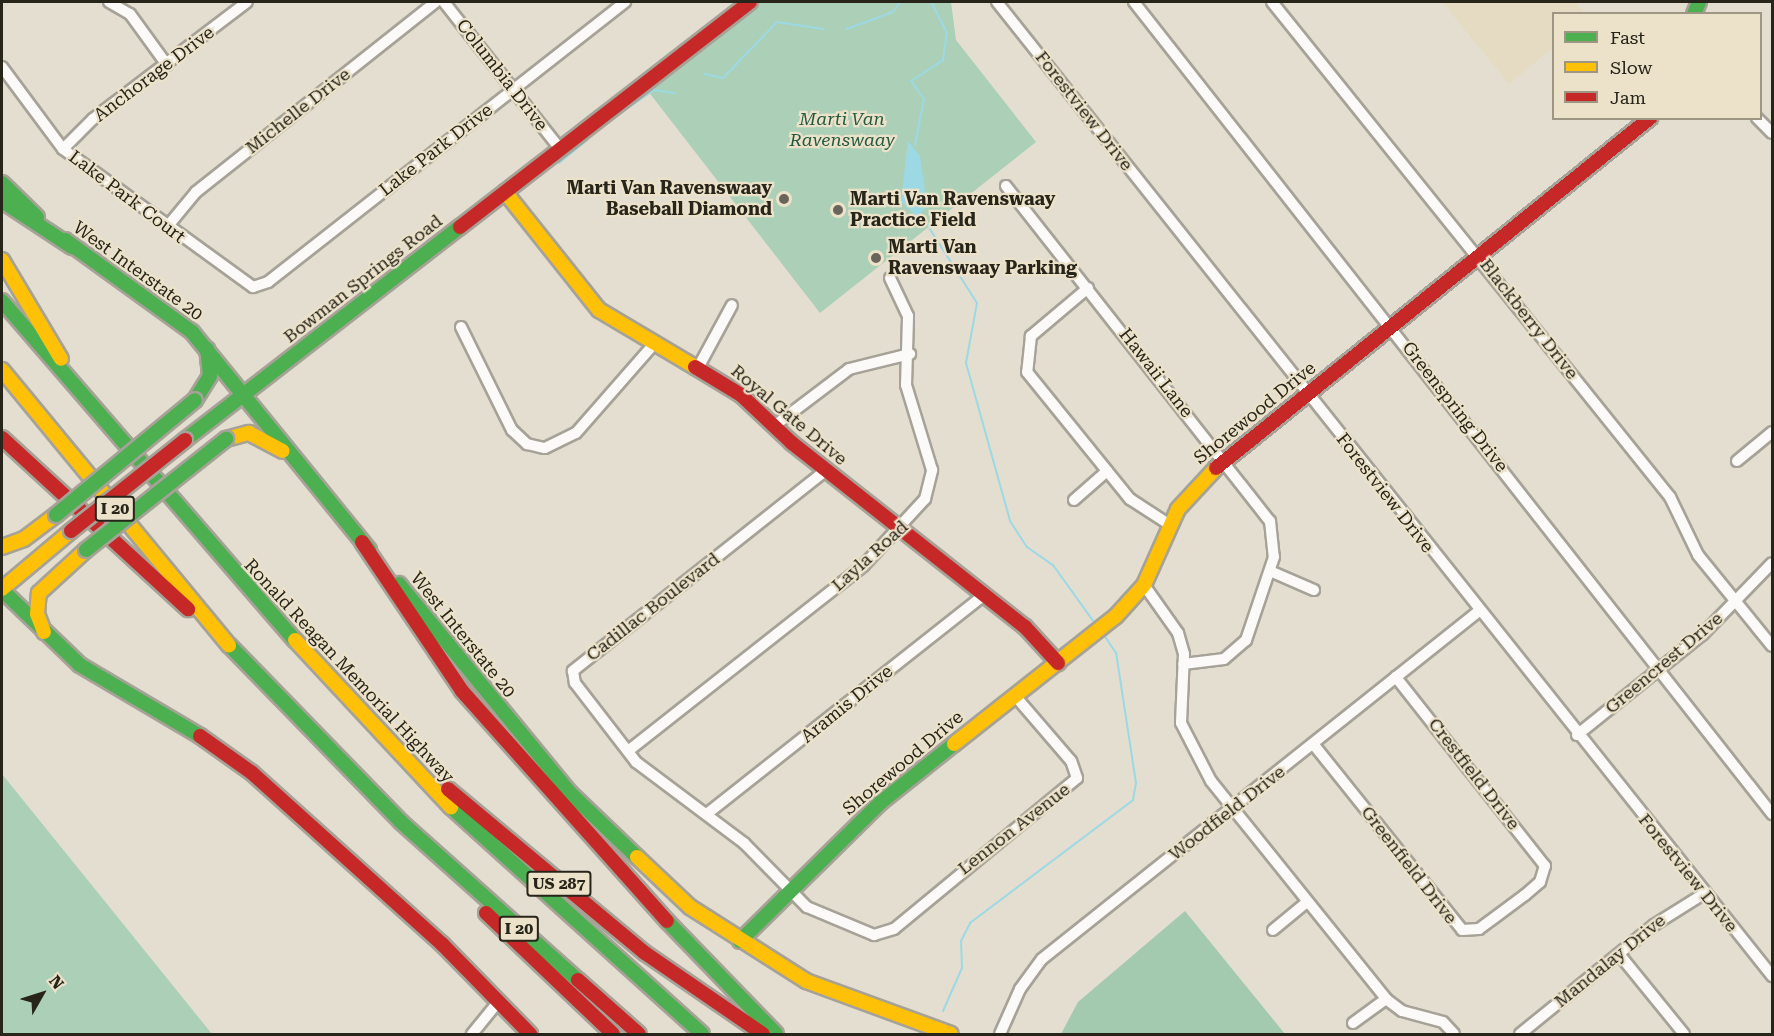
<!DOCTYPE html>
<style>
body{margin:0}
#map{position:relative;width:1774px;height:1036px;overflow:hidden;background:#e4ded1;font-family:"Roboto Serif",serif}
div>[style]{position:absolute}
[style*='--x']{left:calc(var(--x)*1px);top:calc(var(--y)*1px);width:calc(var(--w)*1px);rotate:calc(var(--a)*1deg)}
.built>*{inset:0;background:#e5dbc3}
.green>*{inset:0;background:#abd0b7}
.forest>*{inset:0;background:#a3c9af}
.water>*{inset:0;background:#9cd9e4}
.stream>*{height:2px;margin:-1px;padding:0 1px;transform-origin:1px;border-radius:1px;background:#9cd9e4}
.roads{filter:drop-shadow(2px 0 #a6a297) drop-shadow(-2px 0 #a6a297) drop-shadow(0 2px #a6a297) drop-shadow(0 -2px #a6a297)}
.street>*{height:10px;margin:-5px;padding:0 5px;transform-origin:5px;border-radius:5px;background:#fbfaf8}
.fast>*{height:14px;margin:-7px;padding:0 7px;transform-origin:7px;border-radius:7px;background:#4caf50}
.slow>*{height:14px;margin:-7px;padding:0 7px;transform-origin:7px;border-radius:7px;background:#ffc107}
.jam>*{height:14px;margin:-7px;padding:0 7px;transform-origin:7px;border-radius:7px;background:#c62828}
.bridges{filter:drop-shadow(2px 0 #a6a297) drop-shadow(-2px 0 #a6a297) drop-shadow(0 2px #a6a297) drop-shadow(0 -2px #a6a297)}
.fast-bridge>*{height:14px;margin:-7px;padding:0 7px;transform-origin:7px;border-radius:7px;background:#4caf50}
.jam-bridge>*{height:14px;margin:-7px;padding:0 7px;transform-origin:7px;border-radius:7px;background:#c62828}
.dots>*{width:16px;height:16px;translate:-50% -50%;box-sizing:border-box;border:3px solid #ece2c9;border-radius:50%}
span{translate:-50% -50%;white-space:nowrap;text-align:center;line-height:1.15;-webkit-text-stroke:4.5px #ece2c9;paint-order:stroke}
.shield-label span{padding:2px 4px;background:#ece2c9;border:2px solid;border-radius:4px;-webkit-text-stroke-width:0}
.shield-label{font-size:16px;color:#27241a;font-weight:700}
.street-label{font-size:18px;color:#27241a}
.park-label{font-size:18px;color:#235b42;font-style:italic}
.poi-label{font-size:18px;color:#27241a;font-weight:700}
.right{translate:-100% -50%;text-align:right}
.left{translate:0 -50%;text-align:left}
.frame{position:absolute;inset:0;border:3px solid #27241a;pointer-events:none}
.legend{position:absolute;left:1552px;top:12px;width:210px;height:108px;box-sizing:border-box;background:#ece2c9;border:2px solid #9d9683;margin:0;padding:8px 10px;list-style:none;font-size:18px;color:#27241a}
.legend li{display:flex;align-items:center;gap:12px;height:30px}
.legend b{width:30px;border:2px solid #9d9683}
.north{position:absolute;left:12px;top:964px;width:60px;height:60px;-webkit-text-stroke:4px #ece2c9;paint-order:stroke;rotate:51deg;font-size:16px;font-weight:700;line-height:24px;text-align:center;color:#27241a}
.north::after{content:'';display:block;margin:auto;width:21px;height:27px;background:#27241a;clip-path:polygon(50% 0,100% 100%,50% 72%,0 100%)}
</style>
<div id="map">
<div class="built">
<i style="clip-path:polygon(1442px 2px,1575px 2px,1585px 13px,1554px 14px,1553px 48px,1509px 84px)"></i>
</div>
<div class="green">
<i style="clip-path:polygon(756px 2px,951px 2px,956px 40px,1036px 142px,820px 313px,644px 86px)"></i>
<i style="clip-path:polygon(2px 774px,212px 1034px,2px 1034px)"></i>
</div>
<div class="forest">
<i style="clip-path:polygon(1185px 911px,1285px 1034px,1061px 1034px,1078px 1002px)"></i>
</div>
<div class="water">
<i style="clip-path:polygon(908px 141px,920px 156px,927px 206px,917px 217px,901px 201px)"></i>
</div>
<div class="stream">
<i style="--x:847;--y:29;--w:49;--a:-20.3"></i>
<i style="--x:893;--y:12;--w:12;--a:-55"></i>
<i style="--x:705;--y:74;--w:18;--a:13"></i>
<i style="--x:723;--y:78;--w:78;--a:-46"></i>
<i style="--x:777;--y:22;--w:47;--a:8.7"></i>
<i style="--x:615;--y:117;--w:47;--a:-34.7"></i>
<i style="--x:654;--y:90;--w:21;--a:8"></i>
<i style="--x:915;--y:145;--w:47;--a:-78.9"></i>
<i style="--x:924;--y:99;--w:22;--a:-126"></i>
<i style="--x:911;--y:81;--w:38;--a:-33"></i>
<i style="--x:943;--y:60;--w:27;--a:-82"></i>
<i style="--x:947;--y:33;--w:35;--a:-117"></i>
<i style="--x:559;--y:163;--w:36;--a:-39"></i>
<i style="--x:919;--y:212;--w:108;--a:57.5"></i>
<i style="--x:977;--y:303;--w:61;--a:100.4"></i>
<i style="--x:966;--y:363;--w:164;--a:74.4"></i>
<i style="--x:1010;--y:521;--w:31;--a:57"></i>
<i style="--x:1027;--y:547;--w:32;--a:35"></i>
<i style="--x:1053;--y:565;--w:70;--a:54.3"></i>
<i style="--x:943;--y:1011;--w:47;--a:-66.2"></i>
<i style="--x:962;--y:968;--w:27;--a:-92"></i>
<i style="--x:961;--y:941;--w:20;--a:-63"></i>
<i style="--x:970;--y:923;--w:204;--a:-37"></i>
<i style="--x:1133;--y:800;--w:17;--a:-80"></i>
<i style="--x:1136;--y:783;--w:132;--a:-98.7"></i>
<i style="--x:1116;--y:653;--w:22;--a:-124"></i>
</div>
<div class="roads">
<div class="street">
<i style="--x:109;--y:2;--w:24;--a:30"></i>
<i style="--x:130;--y:14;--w:63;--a:54"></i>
<i style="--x:444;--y:2;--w:187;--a:51.7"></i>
<i style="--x:997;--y:2;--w:1245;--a:51.49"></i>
<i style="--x:1134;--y:2;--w:1033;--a:51.84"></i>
<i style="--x:1272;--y:2;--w:635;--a:51.2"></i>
<i style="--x:1670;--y:497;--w:64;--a:64.2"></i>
<i style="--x:1698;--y:555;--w:117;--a:50.9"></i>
<i style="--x:2;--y:67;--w:102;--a:53.4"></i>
<i style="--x:63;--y:149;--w:235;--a:36"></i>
<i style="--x:253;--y:287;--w:16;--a:-18"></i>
<i style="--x:268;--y:282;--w:454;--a:-38.1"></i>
<i style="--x:1757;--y:118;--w:21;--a:45"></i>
<i style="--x:63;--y:149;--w:42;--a:-45"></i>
<i style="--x:93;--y:119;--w:193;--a:-37.2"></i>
<i style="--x:1006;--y:186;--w:427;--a:51.8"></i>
<i style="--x:1270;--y:521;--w:36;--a:84"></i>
<i style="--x:1274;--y:557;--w:88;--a:108.6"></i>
<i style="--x:1246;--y:640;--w:29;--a:139"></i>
<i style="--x:1224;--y:659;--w:41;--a:173"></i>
<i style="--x:167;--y:227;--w:45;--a:-50.4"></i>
<i style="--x:196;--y:192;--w:306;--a:-38.4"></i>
<i style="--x:1088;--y:288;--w:75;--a:139.9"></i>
<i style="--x:1031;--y:336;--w:36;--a:96"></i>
<i style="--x:1027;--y:372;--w:164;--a:51"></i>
<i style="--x:1130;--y:499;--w:48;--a:33"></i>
<i style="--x:461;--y:327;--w:115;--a:63.7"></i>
<i style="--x:512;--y:430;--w:21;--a:43"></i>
<i style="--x:527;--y:444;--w:18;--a:13"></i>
<i style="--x:545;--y:448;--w:34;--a:-26"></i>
<i style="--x:576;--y:433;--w:118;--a:-48.8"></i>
<i style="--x:699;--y:366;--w:69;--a:-61.6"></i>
<i style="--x:774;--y:426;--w:94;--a:-37.2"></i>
<i style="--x:849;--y:369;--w:63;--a:-13.8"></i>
<i style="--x:1737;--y:461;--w:45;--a:-39.6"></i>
<i style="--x:825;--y:471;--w:322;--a:141.6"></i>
<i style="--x:573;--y:671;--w:12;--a:81"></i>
<i style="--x:575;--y:683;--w:100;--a:52.3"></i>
<i style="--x:636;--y:762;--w:135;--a:36.9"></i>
<i style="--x:744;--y:843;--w:90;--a:45.5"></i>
<i style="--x:807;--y:907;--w:73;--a:22.7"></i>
<i style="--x:874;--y:935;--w:21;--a:-17"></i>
<i style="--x:894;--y:929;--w:237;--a:-39.5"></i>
<i style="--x:1077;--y:778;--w:18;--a:-109"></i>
<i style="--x:1071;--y:761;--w:86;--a:-130.7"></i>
<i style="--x:1074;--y:500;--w:44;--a:-41.3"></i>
<i style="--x:1270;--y:571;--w:48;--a:23.4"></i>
<i style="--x:1144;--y:585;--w:59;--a:54.7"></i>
<i style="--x:1178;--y:633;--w:22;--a:74"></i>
<i style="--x:1184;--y:654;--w:69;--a:92.5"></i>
<i style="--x:1181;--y:723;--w:65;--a:62.7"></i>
<i style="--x:1211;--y:781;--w:280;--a:51.2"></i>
<i style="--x:1386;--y:999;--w:20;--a:37"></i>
<i style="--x:1402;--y:1011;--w:42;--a:15"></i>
<i style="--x:1443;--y:1022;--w:16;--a:47"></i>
<i style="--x:1577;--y:735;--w:160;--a:-38.7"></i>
<i style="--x:1702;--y:635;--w:100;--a:-45.8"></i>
<i style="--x:1314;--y:745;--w:237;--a:51.3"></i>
<i style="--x:1462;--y:930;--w:17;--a:-3"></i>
<i style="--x:1479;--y:929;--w:57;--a:-36.5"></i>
<i style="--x:1525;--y:895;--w:20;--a:-41"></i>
<i style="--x:1540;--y:882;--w:17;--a:-73"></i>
<i style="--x:1545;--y:866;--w:241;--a:-128.3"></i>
<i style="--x:628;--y:751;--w:300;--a:-38.2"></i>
<i style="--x:864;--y:565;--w:90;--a:-47.3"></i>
<i style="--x:925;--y:499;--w:30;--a:-76"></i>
<i style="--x:932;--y:470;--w:89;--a:-107"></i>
<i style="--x:906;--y:385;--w:69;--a:-88.3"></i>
<i style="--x:908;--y:316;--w:42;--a:-115.3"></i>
<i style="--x:708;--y:813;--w:353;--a:-38.3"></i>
<i style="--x:1273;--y:930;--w:44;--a:-39.5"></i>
<i style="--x:1619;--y:954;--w:103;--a:50.9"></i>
<i style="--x:1353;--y:1023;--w:41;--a:-36"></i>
<i style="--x:472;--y:1034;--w:41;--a:-50.9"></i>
<i style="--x:1000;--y:1034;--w:49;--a:-66"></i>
<i style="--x:1020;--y:989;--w:37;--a:-54"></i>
<i style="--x:1042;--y:959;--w:559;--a:-38.53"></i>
<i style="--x:1520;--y:1034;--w:173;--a:-39.1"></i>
<i style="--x:1654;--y:925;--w:60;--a:-32.1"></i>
</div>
<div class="fast">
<i style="--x:1694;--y:14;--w:13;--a:-67"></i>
<i style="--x:2;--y:183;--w:49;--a:44.2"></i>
<i style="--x:2;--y:201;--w:84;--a:33.3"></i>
<i style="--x:65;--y:240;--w:157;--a:35.9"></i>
<i style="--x:192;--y:332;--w:281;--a:50.9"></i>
<i style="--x:2;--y:301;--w:448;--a:49.2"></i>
<i style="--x:195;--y:400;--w:28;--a:-58"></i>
<i style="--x:210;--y:376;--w:27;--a:-96"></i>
<i style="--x:185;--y:440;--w:348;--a:-37.8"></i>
<i style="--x:399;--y:584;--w:270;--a:50.7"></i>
<i style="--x:570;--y:793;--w:93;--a:43.7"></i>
<i style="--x:2;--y:590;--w:108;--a:43.9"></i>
<i style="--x:80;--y:665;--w:139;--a:30.6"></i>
<i style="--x:229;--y:645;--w:247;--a:45.8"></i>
<i style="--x:401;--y:822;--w:237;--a:41.8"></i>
<i style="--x:451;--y:807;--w:338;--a:42.1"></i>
<i style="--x:667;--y:921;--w:157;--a:46"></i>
<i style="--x:740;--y:941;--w:197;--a:-44.6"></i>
<i style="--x:880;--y:803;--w:95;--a:-38.6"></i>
</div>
<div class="slow">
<i style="--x:505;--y:192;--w:151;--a:51.5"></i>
<i style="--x:599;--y:310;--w:112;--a:30.7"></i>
<i style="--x:2;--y:260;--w:115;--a:59.2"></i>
<i style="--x:2;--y:370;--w:357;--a:50.5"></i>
<i style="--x:226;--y:439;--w:24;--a:-15"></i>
<i style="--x:249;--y:433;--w:38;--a:28"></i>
<i style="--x:2;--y:547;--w:23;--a:-20"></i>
<i style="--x:24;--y:539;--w:40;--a:-37"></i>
<i style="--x:2;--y:589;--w:90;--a:-40"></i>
<i style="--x:44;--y:632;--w:19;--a:-111"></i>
<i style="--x:37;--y:614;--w:21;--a:-85"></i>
<i style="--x:39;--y:593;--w:64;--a:-42.5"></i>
<i style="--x:295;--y:640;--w:229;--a:47"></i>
<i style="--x:954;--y:744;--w:206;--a:-38.3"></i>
<i style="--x:1116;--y:616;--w:42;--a:-47.9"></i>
<i style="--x:1144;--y:585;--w:83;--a:-65.9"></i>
<i style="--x:1178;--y:509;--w:56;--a:-47.2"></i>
<i style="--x:637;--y:857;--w:73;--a:43.3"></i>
<i style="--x:690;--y:907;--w:138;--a:32.5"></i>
<i style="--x:806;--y:981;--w:154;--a:20.1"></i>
</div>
<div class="jam">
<i style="--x:460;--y:227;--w:367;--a:-37.8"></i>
<i style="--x:695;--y:367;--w:54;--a:31.3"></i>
<i style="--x:741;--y:395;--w:70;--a:43.3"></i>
<i style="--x:792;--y:443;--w:297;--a:38.3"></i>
<i style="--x:1025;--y:627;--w:49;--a:47.5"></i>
<i style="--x:2;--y:438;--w:253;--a:42.6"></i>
<i style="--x:1216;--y:468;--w:558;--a:-38.88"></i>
<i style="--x:362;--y:542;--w:179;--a:56.1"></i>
<i style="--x:462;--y:691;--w:308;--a:48.3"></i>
<i style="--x:200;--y:736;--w:64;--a:35.4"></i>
<i style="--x:252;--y:773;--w:256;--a:42"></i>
<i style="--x:442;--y:944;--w:126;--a:45.6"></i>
<i style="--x:448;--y:789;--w:256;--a:39.8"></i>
<i style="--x:645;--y:953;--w:143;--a:34.5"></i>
<i style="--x:486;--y:913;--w:175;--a:43.6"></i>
<i style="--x:578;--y:980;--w:81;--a:41.5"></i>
</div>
</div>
<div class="bridges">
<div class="fast-bridge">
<i style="--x:56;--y:515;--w:180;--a:-39.6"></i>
<i style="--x:86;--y:550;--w:179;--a:-38.4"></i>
</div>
<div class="jam-bridge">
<i style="--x:71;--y:531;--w:146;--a:-38.6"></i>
</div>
</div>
<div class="dots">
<i style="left:784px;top:199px;background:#69655a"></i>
<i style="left:838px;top:210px;background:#69655a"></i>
<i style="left:876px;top:258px;background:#69655a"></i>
</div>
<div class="shield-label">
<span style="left:115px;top:509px">I 20</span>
<span style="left:559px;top:884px">US 287</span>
<span style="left:519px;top:929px">I 20</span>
</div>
<div class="street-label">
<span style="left:154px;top:74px;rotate:-37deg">Anchorage Drive</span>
<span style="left:502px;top:75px;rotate:52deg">Columbia Drive</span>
<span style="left:298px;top:111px;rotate:-38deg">Michelle Drive</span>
<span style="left:1084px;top:111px;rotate:52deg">Forestview Drive</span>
<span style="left:436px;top:150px;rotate:-38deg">Lake Park Drive</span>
<span style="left:127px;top:197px;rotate:37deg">Lake Park Court</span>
<span style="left:138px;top:271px;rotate:36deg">West Interstate 20</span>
<span style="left:363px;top:279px;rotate:-38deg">Bowman Springs Road</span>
<span style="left:1529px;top:319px;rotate:52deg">Blackberry Drive</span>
<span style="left:1156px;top:373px;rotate:52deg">Hawaii Lane</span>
<span style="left:1455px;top:407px;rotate:52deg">Greenspring Drive</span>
<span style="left:1255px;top:413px;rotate:-39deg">Shorewood Drive</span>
<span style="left:789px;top:415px;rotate:40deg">Royal Gate Drive</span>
<span style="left:1385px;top:493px;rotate:52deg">Forestview Drive</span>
<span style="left:870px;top:556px;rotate:-42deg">Layla Road</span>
<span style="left:653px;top:607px;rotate:-38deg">Cadillac Boulevard</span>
<span style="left:463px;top:635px;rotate:51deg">West Interstate 20</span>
<span style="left:1664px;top:663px;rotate:-40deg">Greencrest Drive</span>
<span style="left:349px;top:671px;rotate:47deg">Ronald Reagan Memorial Highway</span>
<span style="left:847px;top:704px;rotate:-39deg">Aramis Drive</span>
<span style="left:903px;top:763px;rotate:-40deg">Shorewood Drive</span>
<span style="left:1474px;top:774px;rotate:52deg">Crestfield Drive</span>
<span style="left:1227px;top:813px;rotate:-38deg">Woodfield Drive</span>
<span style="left:1014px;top:829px;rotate:-38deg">Lennon Avenue</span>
<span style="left:1409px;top:865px;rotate:52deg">Greenfield Drive</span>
<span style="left:1688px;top:873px;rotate:51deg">Forestview Drive</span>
<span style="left:1610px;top:961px;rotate:-39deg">Mandalay Drive</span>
</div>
<div class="park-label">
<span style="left:842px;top:130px">Marti Van<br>Ravenswaay</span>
</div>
<div class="poi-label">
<span class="right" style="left:772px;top:199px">Marti Van Ravenswaay<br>Baseball Diamond</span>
<span class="left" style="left:850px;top:210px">Marti Van Ravenswaay<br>Practice Field</span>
<span class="left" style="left:888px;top:258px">Marti Van<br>Ravenswaay Parking</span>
</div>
<div class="frame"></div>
<ul class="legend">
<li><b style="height:8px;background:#4caf50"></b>Fast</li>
<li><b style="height:8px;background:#ffc107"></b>Slow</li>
<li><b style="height:8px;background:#c62828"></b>Jam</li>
</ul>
<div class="north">N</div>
</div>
